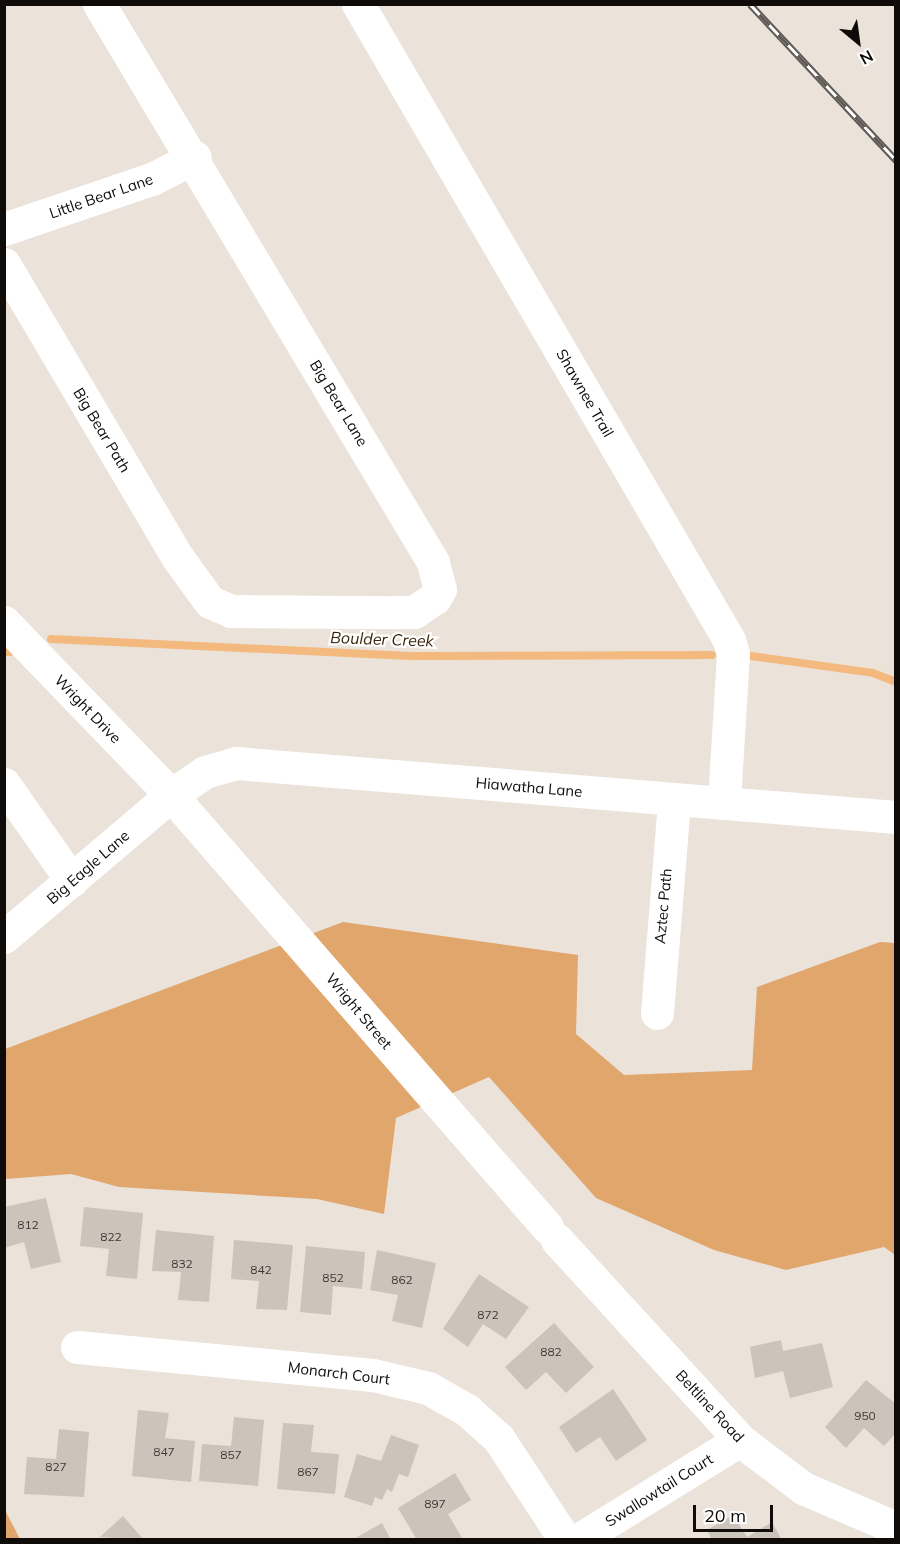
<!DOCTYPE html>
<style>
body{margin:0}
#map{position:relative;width:900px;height:1544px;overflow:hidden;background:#ebe2d9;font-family:Mulish,sans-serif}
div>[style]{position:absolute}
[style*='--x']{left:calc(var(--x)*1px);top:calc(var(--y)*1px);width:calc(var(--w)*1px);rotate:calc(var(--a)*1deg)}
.forest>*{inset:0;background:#e1a66c}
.stream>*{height:8px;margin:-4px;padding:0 4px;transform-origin:4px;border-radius:4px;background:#f4b97e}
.building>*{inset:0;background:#ccc3ba}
.minor>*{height:33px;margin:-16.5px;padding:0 16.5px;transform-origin:16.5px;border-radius:16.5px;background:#fff}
.rail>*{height:7px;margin-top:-3.5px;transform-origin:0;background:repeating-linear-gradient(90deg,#fff 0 14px,#605b56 0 28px);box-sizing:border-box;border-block:2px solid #605b56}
span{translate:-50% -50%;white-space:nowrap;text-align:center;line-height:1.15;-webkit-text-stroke:4.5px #fff;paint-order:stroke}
.number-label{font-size:12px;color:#3e3934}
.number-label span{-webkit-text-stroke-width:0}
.street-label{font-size:15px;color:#0e0b08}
.water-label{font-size:16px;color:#3a2309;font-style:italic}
.frame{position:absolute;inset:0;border:6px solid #0e0b08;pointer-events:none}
.north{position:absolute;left:828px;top:12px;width:60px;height:60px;-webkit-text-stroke:4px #fff;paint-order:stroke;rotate:151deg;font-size:16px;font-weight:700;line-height:24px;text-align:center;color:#0e0b08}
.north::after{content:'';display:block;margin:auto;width:21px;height:27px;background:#0e0b08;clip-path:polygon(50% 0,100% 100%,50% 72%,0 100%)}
.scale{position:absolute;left:693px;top:1505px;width:80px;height:27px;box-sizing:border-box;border:3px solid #0e0b08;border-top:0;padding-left:8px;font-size:18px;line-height:21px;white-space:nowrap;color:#0e0b08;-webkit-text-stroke:4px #fff;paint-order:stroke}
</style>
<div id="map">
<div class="forest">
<i style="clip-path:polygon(343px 922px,578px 955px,576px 1034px,624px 1075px,752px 1070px,757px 987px,880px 942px,895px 943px,895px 1255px,884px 1247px,786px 1270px,714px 1250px,596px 1198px,489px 1077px,396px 1118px,384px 1214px,317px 1199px,119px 1187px,71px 1174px,5px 1179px,5px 1049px)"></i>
<i style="clip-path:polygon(4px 1510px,5px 1510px,20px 1539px,5px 1539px)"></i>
</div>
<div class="stream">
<i style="--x:51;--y:639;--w:364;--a:2.7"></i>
<i style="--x:415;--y:656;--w:297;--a:-0.2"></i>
<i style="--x:4;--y:652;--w:6;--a:0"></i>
<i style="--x:751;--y:656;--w:123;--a:7.9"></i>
<i style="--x:873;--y:673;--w:25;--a:21"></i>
</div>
<div class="building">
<i style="clip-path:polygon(46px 1198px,61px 1262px,31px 1269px,24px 1242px,4px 1248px,4px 1207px)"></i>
<i style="clip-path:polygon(84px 1207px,143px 1213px,137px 1279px,106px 1276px,109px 1249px,80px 1246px)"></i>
<i style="clip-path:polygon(156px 1230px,214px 1236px,209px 1302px,178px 1300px,181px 1272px,152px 1271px)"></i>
<i style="clip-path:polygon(234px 1240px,293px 1245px,287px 1310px,256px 1309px,259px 1281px,231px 1279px)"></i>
<i style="clip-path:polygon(306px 1246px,365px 1252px,362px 1289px,333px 1286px,331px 1315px,300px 1312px)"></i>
<i style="clip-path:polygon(377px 1250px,436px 1263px,422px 1328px,392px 1321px,398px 1295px,370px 1290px)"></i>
<i style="clip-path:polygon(479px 1274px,529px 1307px,506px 1339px,483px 1324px,468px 1347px,443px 1329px)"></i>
<i style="clip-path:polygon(554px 1323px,594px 1367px,566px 1393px,546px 1372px,526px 1390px,505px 1367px)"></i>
<i style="clip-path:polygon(781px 1340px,783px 1351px,822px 1343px,833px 1387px,790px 1398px,783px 1371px,755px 1378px,750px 1347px)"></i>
<i style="clip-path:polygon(866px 1380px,896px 1404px,896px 1433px,884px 1446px,864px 1428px,846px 1448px,825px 1427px)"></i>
<i style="clip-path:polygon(613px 1389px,647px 1440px,616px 1461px,600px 1437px,576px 1453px,559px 1427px)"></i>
<i style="clip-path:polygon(138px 1410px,169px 1413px,165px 1438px,195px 1441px,191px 1482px,132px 1476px)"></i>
<i style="clip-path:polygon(234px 1417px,264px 1420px,258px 1486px,199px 1481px,202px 1444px,231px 1446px)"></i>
<i style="clip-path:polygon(283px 1423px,314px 1425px,311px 1452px,339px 1454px,335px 1494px,277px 1489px)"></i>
<i style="clip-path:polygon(59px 1429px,89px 1432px,84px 1497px,24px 1494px,27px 1457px,56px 1459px)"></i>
<i style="clip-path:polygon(391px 1435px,419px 1445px,408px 1477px,399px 1474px,392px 1492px,387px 1489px,382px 1500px,375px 1497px,372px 1506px,344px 1497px,357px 1454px,381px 1461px)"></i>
<i style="clip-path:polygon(455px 1473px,471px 1500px,448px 1514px,463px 1540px,417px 1540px,398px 1508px)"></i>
<i style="clip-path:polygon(733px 1515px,747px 1537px,772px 1522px,782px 1540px,712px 1540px,707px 1530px)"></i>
<i style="clip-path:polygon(123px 1516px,144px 1540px,100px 1537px)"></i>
<i style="clip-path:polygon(382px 1523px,391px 1540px,352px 1540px)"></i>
</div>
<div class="minor">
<i style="--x:358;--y:4;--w:736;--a:59.74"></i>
<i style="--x:729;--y:640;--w:15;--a:74"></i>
<i style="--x:733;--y:654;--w:149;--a:93.5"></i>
<i style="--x:4;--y:229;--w:156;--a:-18.7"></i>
<i style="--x:152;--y:179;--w:48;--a:-27.1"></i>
<i style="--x:4;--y:264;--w:342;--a:59.4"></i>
<i style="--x:178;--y:558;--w:54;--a:54"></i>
<i style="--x:210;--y:602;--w:23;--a:23"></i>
<i style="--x:231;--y:611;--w:163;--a:0.4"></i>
<i style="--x:394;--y:612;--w:20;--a:0"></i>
<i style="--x:414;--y:612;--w:25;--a:-34"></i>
<i style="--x:435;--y:598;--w:10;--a:-61"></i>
<i style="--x:440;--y:589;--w:28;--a:-105"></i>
<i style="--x:433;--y:562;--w:650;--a:-120.9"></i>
<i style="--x:4;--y:622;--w:240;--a:46"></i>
<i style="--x:171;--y:795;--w:573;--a:48.96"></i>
<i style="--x:4;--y:784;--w:118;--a:55"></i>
<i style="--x:4;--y:937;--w:219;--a:-40.4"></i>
<i style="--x:171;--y:795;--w:41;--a:-34.1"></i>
<i style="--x:205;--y:772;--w:32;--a:-16"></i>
<i style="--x:236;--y:763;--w:662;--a:4.68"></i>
<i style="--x:657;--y:1013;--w:214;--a:-85.4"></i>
<i style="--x:557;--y:1240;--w:271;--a:47.5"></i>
<i style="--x:740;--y:1440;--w:79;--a:37.3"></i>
<i style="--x:803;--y:1488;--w:101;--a:23.3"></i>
<i style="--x:77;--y:1347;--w:297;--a:5.4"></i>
<i style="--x:373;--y:1375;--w:57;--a:13.3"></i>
<i style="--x:428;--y:1388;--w:45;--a:29.4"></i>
<i style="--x:467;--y:1410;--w:43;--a:42.2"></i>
<i style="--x:499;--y:1439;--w:121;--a:56.8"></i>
<i style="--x:578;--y:1540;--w:190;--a:-31.7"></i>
</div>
<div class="rail">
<i style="--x:750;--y:4;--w:214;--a:46.9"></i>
</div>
<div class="number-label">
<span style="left:28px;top:1225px">812</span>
<span style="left:111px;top:1237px">822</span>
<span style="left:182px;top:1264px">832</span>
<span style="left:261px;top:1270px">842</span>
<span style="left:333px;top:1278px">852</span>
<span style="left:402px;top:1280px">862</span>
<span style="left:488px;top:1315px">872</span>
<span style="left:551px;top:1352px">882</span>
<span style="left:865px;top:1416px">950</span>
<span style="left:164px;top:1452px">847</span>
<span style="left:231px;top:1455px">857</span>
<span style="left:56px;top:1467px">827</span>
<span style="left:308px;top:1472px">867</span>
<span style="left:435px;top:1504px">897</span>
</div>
<div class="street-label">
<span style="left:101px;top:196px;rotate:-19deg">Little Bear Lane</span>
<span style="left:585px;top:393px;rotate:60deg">Shawnee Trail</span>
<span style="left:339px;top:403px;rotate:59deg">Big Bear Lane</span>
<span style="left:102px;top:430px;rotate:59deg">Big Bear Path</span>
<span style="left:88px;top:709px;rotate:46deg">Wright Drive</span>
<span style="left:529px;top:787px;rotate:5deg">Hiawatha Lane</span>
<span style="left:88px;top:867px;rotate:-41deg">Big Eagle Lane</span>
<span style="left:663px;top:906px;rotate:-85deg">Aztec Path</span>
<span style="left:359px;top:1011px;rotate:50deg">Wright Street</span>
<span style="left:339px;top:1373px;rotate:7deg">Monarch Court</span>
<span style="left:710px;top:1406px;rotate:47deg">Beltline Road</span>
<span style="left:659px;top:1490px;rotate:-32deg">Swallowtail Court</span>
</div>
<div class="water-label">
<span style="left:382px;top:639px;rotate:2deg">Boulder Creek</span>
</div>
<div class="frame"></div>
<div class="north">N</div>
<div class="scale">20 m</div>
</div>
